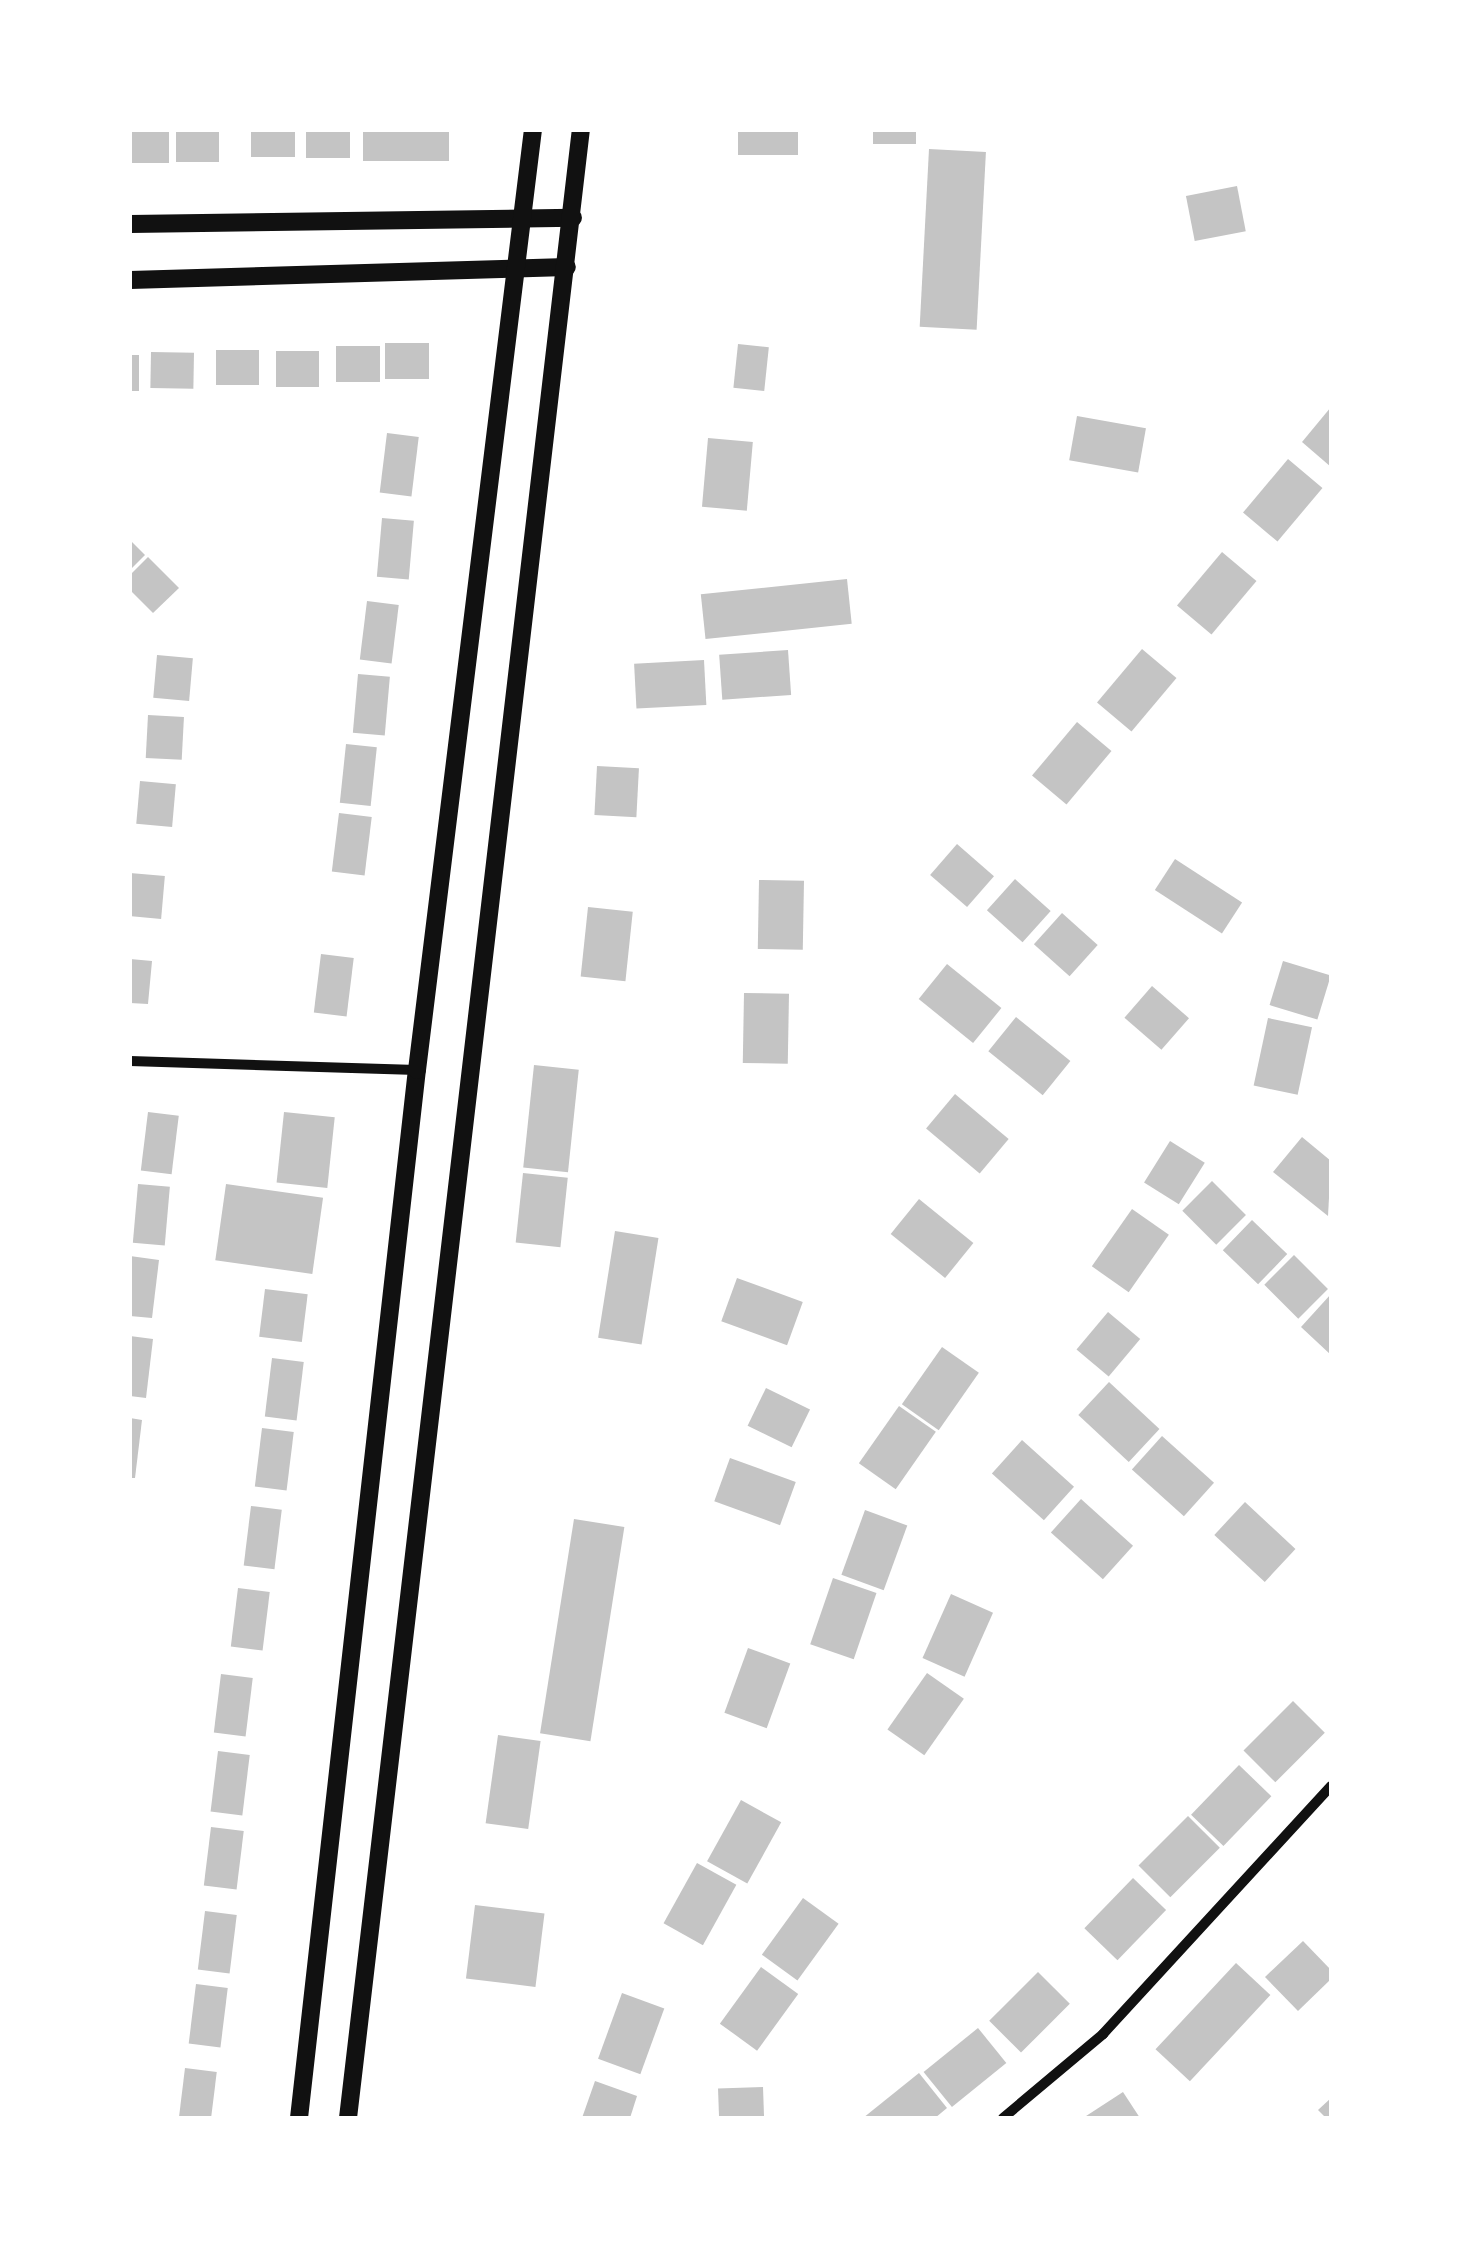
<!DOCTYPE html>
<style>
body{margin:0}
#map{position:relative;width:1461px;height:2248px;overflow:hidden;background:#fff;font-family:"Noto Sans",sans-serif}
div>[style]{position:absolute}
[style*='--x']{left:calc(var(--x)*1px);top:calc(var(--y)*1px);width:calc(var(--w)*1px);rotate:calc(var(--a)*1deg)}
.building>*{inset:0;background:#c4c4c4;transform-origin:0 0}
.minor>*{height:10px;margin:-5px;padding:0 5px;transform-origin:5px;border-radius:5px;background:#111}
.secondary>*{height:18px;margin:-9px;padding:0 9px;transform-origin:9px;border-radius:9px;background:#111}
span{translate:-50% -50%;white-space:nowrap;text-align:center;line-height:1.15;-webkit-text-stroke:10px #fff;paint-order:stroke}
.frame{position:absolute;inset:0;border:132px solid #fff;pointer-events:none}
</style>
<div id="map">
<div class="building">
<i style="left:130px;top:130px;width:39px;height:33px"></i>
<i style="left:176px;top:130px;width:43px;height:32px"></i>
<i style="left:251px;top:130px;width:44px;height:27px"></i>
<i style="left:306px;top:130px;width:44px;height:28px"></i>
<i style="left:363px;top:130px;width:86px;height:31px"></i>
<i style="left:738px;top:130px;width:60px;height:25px"></i>
<i style="left:873px;top:130px;width:43px;height:14px"></i>
<i style="left:929px;top:149px;width:57px;height:178px;rotate:3deg"></i>
<i style="left:1237px;top:186px;width:46px;height:52px;rotate:79deg"></i>
<i style="left:429px;top:343px;width:36px;height:44px;rotate:90deg"></i>
<i style="left:738px;top:344px;width:31px;height:44px;rotate:6deg"></i>
<i style="left:336px;top:346px;width:44px;height:36px"></i>
<i style="left:216px;top:350px;width:43px;height:35px"></i>
<i style="left:276px;top:351px;width:43px;height:36px"></i>
<i style="left:151px;top:352px;width:43px;height:36px;rotate:1deg"></i>
<i style="left:130px;top:355px;width:9px;height:36px"></i>
<i style="clip-path:polygon(1331px 407px,1331px 467px,1302px 442px)"></i>
<i style="left:1077px;top:416px;width:70px;height:45px;rotate:10deg"></i>
<i style="left:387px;top:433px;width:32px;height:60px;rotate:7deg"></i>
<i style="left:708px;top:438px;width:45px;height:69px;rotate:5deg"></i>
<i style="left:1288px;top:459px;width:45px;height:70px;rotate:40deg"></i>
<i style="left:382px;top:518px;width:32px;height:59px;rotate:5deg"></i>
<i style="clip-path:polygon(130px 540px,145px 555px,130px 570px)"></i>
<i style="left:1222px;top:552px;width:45px;height:70px;rotate:40deg"></i>
<i style="clip-path:polygon(148px 557px,179px 588px,153px 613px,130px 590px,130px 575px)"></i>
<i style="left:847px;top:579px;width:45px;height:147px;rotate:84deg"></i>
<i style="left:367px;top:601px;width:32px;height:59px;rotate:7deg"></i>
<i style="left:1142px;top:649px;width:45px;height:70px;rotate:40deg"></i>
<i style="left:788px;top:650px;width:45px;height:69px;rotate:86deg"></i>
<i style="left:157px;top:655px;width:36px;height:43px;rotate:5deg"></i>
<i style="left:704px;top:660px;width:45px;height:70px;rotate:87deg"></i>
<i style="left:358px;top:674px;width:32px;height:59px;rotate:5deg"></i>
<i style="left:148px;top:715px;width:36px;height:43px;rotate:3deg"></i>
<i style="left:1077px;top:722px;width:45px;height:70px;rotate:40deg"></i>
<i style="left:346px;top:744px;width:31px;height:59px;rotate:6deg"></i>
<i style="left:597px;top:766px;width:42px;height:49px;rotate:3deg"></i>
<i style="left:140px;top:781px;width:36px;height:43px;rotate:5deg"></i>
<i style="left:339px;top:813px;width:33px;height:59px;rotate:7deg"></i>
<i style="left:957px;top:844px;width:49px;height:41px;rotate:41deg"></i>
<i style="left:1175px;top:859px;width:80px;height:37px;rotate:33deg"></i>
<i style="left:130px;top:873px;width:35px;height:43px;rotate:5deg"></i>
<i style="left:1015px;top:879px;width:48px;height:42px;rotate:42deg"></i>
<i style="left:759px;top:880px;width:45px;height:69px;rotate:1deg"></i>
<i style="left:588px;top:907px;width:45px;height:70px;rotate:6deg"></i>
<i style="left:1062px;top:913px;width:48px;height:42px;rotate:42deg"></i>
<i style="left:321px;top:954px;width:33px;height:59px;rotate:7deg"></i>
<i style="clip-path:polygon(130px 959px,152px 961px,148px 1004px,130px 1003px)"></i>
<i style="left:1283px;top:961px;width:50px;height:46px;rotate:17deg"></i>
<i style="left:947px;top:964px;width:70px;height:45px;rotate:39deg"></i>
<i style="left:1152px;top:986px;width:49px;height:42px;rotate:41deg"></i>
<i style="left:744px;top:993px;width:45px;height:70px;rotate:1deg"></i>
<i style="left:1016px;top:1017px;width:70px;height:44px;rotate:39deg"></i>
<i style="left:1268px;top:1018px;width:45px;height:69px;rotate:12deg"></i>
<i style="left:534px;top:1065px;width:45px;height:103px;rotate:6deg"></i>
<i style="left:955px;top:1094px;width:70px;height:45px;rotate:40deg"></i>
<i style="left:148px;top:1112px;width:31px;height:59px;rotate:7deg"></i>
<i style="left:284px;top:1112px;width:51px;height:71px;rotate:6deg"></i>
<i style="clip-path:polygon(1302px 1137px,1331px 1161px,1328px 1216px,1273px 1172px)"></i>
<i style="left:1170px;top:1141px;width:41px;height:49px;rotate:32deg"></i>
<i style="left:523px;top:1173px;width:45px;height:70px;rotate:6deg"></i>
<i style="left:1212px;top:1181px;width:48px;height:42px;rotate:45deg"></i>
<i style="left:138px;top:1184px;width:32px;height:59px;rotate:5deg"></i>
<i style="left:226px;top:1184px;width:98px;height:77px;rotate:8deg"></i>
<i style="left:919px;top:1199px;width:70px;height:45px;rotate:39deg"></i>
<i style="left:1132px;top:1209px;width:45px;height:70px;rotate:35deg"></i>
<i style="left:1252px;top:1220px;width:49px;height:42px;rotate:44deg"></i>
<i style="left:615px;top:1231px;width:44px;height:108px;rotate:9deg"></i>
<i style="left:1294px;top:1255px;width:48px;height:42px;rotate:45deg"></i>
<i style="clip-path:polygon(130px 1256px,159px 1260px,152px 1318px,130px 1316px)"></i>
<i style="left:737px;top:1278px;width:70px;height:46px;rotate:20deg"></i>
<i style="left:265px;top:1289px;width:43px;height:48px;rotate:7deg"></i>
<i style="clip-path:polygon(1331px 1294px,1331px 1355px,1301px 1327px)"></i>
<i style="left:1108px;top:1312px;width:42px;height:49px;rotate:40deg"></i>
<i style="clip-path:polygon(130px 1336px,153px 1339px,146px 1398px,130px 1396px)"></i>
<i style="left:942px;top:1347px;width:45px;height:70px;rotate:35deg"></i>
<i style="left:272px;top:1358px;width:32px;height:59px;rotate:7deg"></i>
<i style="left:1109px;top:1382px;width:69px;height:45px;rotate:43deg"></i>
<i style="left:766px;top:1388px;width:49px;height:42px;rotate:26deg"></i>
<i style="left:899px;top:1406px;width:45px;height:70px;rotate:35deg"></i>
<i style="clip-path:polygon(130px 1418px,142px 1420px,135px 1478px,130px 1478px)"></i>
<i style="left:262px;top:1428px;width:32px;height:59px;rotate:7deg"></i>
<i style="left:1162px;top:1436px;width:70px;height:45px;rotate:42deg"></i>
<i style="left:1022px;top:1440px;width:70px;height:45px;rotate:42deg"></i>
<i style="left:730px;top:1458px;width:70px;height:46px;rotate:20deg"></i>
<i style="left:1081px;top:1499px;width:70px;height:45px;rotate:42deg"></i>
<i style="left:1245px;top:1502px;width:69px;height:45px;rotate:43deg"></i>
<i style="left:251px;top:1506px;width:31px;height:60px;rotate:7deg"></i>
<i style="left:865px;top:1510px;width:45px;height:69px;rotate:20deg"></i>
<i style="left:574px;top:1519px;width:51px;height:217px;rotate:9deg"></i>
<i style="left:833px;top:1578px;width:46px;height:70px;rotate:19deg"></i>
<i style="left:238px;top:1588px;width:32px;height:59px;rotate:7deg"></i>
<i style="left:951px;top:1594px;width:46px;height:70px;rotate:24deg"></i>
<i style="left:748px;top:1648px;width:45px;height:69px;rotate:20deg"></i>
<i style="left:927px;top:1673px;width:45px;height:69px;rotate:35deg"></i>
<i style="left:221px;top:1674px;width:32px;height:59px;rotate:7deg"></i>
<i style="left:1293px;top:1701px;width:45px;height:70px;rotate:45deg"></i>
<i style="left:498px;top:1735px;width:43px;height:89px;rotate:8deg"></i>
<i style="left:218px;top:1751px;width:32px;height:61px;rotate:7deg"></i>
<i style="left:1239px;top:1765px;width:45px;height:69px;rotate:44deg"></i>
<i style="left:741px;top:1800px;width:46px;height:70px;rotate:29deg"></i>
<i style="left:1188px;top:1816px;width:45px;height:70px;rotate:45deg"></i>
<i style="left:211px;top:1827px;width:33px;height:59px;rotate:7deg"></i>
<i style="left:697px;top:1863px;width:45px;height:69px;rotate:29deg"></i>
<i style="left:1133px;top:1878px;width:46px;height:70px;rotate:44deg"></i>
<i style="left:803px;top:1898px;width:44px;height:70px;rotate:36deg"></i>
<i style="left:475px;top:1905px;width:70px;height:74px;rotate:7deg"></i>
<i style="left:205px;top:1911px;width:32px;height:59px;rotate:7deg"></i>
<i style="clip-path:polygon(1303px 1941px,1331px 1970px,1331px 1979px,1298px 2011px,1265px 1977px)"></i>
<i style="left:1236px;top:1963px;width:47px;height:118px;rotate:43deg"></i>
<i style="left:761px;top:1967px;width:46px;height:70px;rotate:36deg"></i>
<i style="left:1038px;top:1972px;width:45px;height:69px;rotate:45deg"></i>
<i style="left:196px;top:1984px;width:32px;height:60px;rotate:7deg"></i>
<i style="left:622px;top:1993px;width:45px;height:70px;rotate:20deg"></i>
<i style="left:978px;top:2028px;width:45px;height:70px;rotate:51deg"></i>
<i style="left:185px;top:2068px;width:32px;height:50px;rotate:7deg"></i>
<i style="clip-path:polygon(919px 2073px,947px 2108px,935px 2118px,863px 2118px)"></i>
<i style="clip-path:polygon(595px 2081px,637px 2096px,630px 2118px,582px 2118px)"></i>
<i style="left:763px;top:2087px;width:31px;height:45px;rotate:88deg"></i>
<i style="clip-path:polygon(1123px 2092px,1140px 2118px,1083px 2118px)"></i>
<i style="clip-path:polygon(1331px 2098px,1331px 2118px,1326px 2118px,1318px 2110px)"></i>
</div>
<div class="minor">
<i style="--x:130;--y:1061;--w:287;--a:1.8"></i>
<i style="--x:1003;--y:2118;--w:131;--a:-40"></i>
<i style="--x:1103;--y:2034;--w:337;--a:-47.4"></i>
</div>
<div class="secondary">
<i style="--x:130;--y:224;--w:443;--a:-0.8"></i>
<i style="--x:130;--y:280;--w:437;--a:-1.7"></i>
<i style="--x:299;--y:2118;--w:1055;--a:-83.58"></i>
<i style="--x:417;--y:1070;--w:947;--a:-82.97"></i>
<i style="--x:348;--y:2118;--w:2002;--a:-83.32"></i>
</div>
<div class="frame"></div>
</div>
